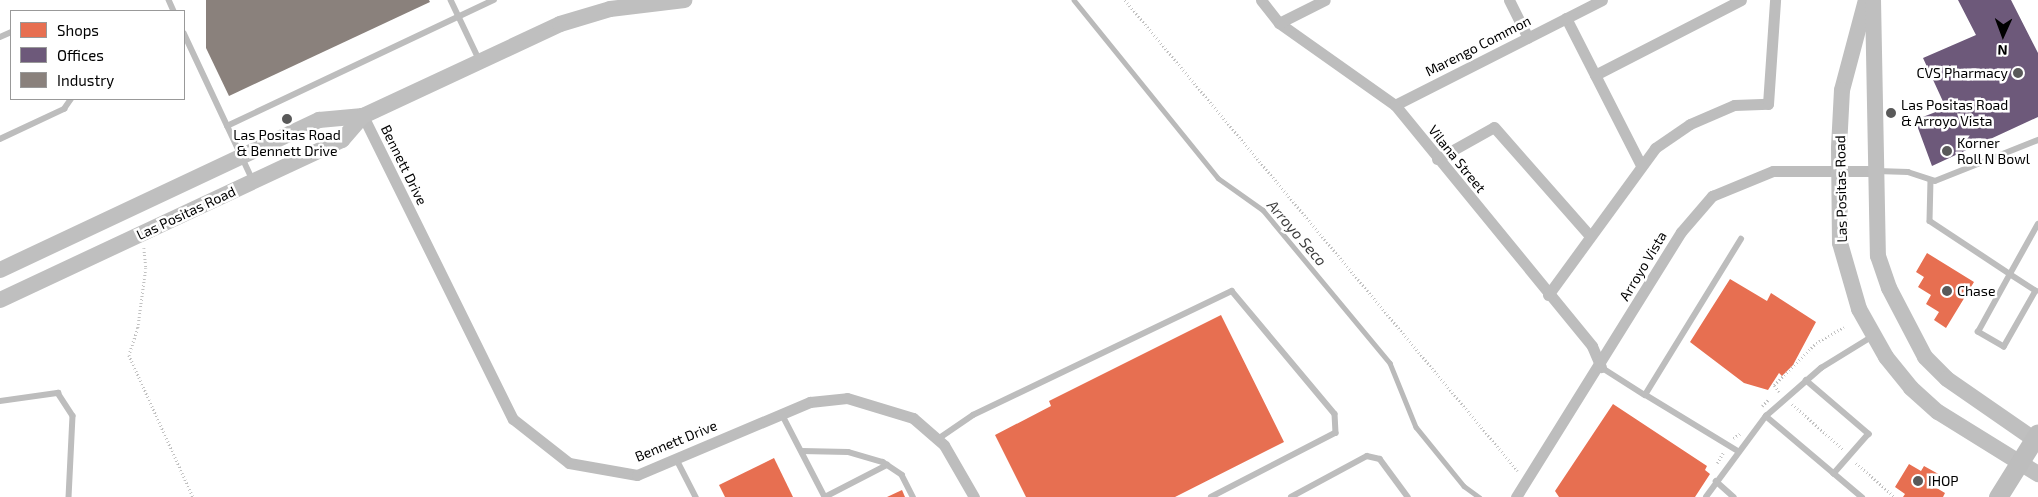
<!DOCTYPE html>
<style>
body{margin:0}
#map{position:relative;width:2038px;height:497px;overflow:hidden;background:#fff;font-family:"Exo 2",sans-serif}
div>[style]{position:absolute}
[style*='--x']{left:calc(var(--x)*1px);top:calc(var(--y)*1px);width:calc(var(--w)*1px);rotate:calc(var(--a)*1deg)}
.shops>*{inset:0;background:#e76f51}
.offices>*{inset:0;background:#6d597a}
.industry>*{inset:0;background:#8a817c}
.stream>*{height:4.5px;margin:-2.25px;padding:0 2.25px;transform-origin:2.25px;border-radius:2.25px;background:#bababa}
.path>*{height:2.5px;margin-top:-1.25px;transform-origin:0;background:repeating-linear-gradient(90deg,#c2c2c2 0 1px,transparent 0 3.5px)}
.lane>*{height:5.5px;margin:-2.75px;padding:0 2.75px;transform-origin:2.75px;border-radius:2.75px;background:#bdbdbd}
.street>*{height:11px;margin:-5.5px;padding:0 5.5px;transform-origin:5.5px;border-radius:5.5px;background:#bdbdbd}
.secondary>*{height:16px;margin:-8px;padding:0 8px;transform-origin:8px;border-radius:8px;background:#bfbfbf}
.primary>*{height:19px;margin:-9.5px;padding:0 9.5px;transform-origin:9.5px;border-radius:9.5px;background:#bdbdbd}
.dots>*{width:14px;height:14px;translate:-50% -50%;box-sizing:border-box;border:2px solid #fff;border-radius:50%}
span{translate:-50% -50%;white-space:nowrap;text-align:center;line-height:1.15;-webkit-text-stroke:5px #fff;paint-order:stroke}
.street-label{font-size:14px;color:#000}
.poi-label{font-size:14px;color:#000}
.right{translate:-100% -50%;text-align:right}
.left{translate:0 -50%;text-align:left}
.water-label{font-size:15px;color:#3d3d3d;font-style:italic}
.legend{position:absolute;left:10px;top:10px;width:175px;height:90px;box-sizing:border-box;background:#fff;border:1px solid #999;margin:0;padding:6px 9px;list-style:none;font-size:15px;color:#000}
.legend li{display:flex;align-items:center;gap:10px;height:25px}
.legend b{width:25px;border:1px solid #999}
.north{position:absolute;left:1978px;top:10px;width:50px;height:50px;-webkit-text-stroke:4px #fff;paint-order:stroke;rotate:182deg;font-size:14px;font-weight:700;line-height:20px;text-align:center;color:#000}
.north::after{content:'';display:block;margin:auto;width:18px;height:22px;background:#000;clip-path:polygon(50% 0,100% 100%,50% 72%,0 100%)}
</style>
<div id="map">
<div class="shops">
<i style="clip-path:polygon(1927px 253px,1974px 282px,1946px 328px,1934px 320px,1939px 312px,1926px 304px,1931px 295px,1918px 287px,1924px 277px,1916px 272px)"></i>
<i style="clip-path:polygon(1730px 279px,1767px 301px,1771px 293px,1816px 322px,1793px 365px,1782px 376px,1779px 373px,1768px 390px,1744px 383px,1690px 342px)"></i>
<i style="clip-path:polygon(1221px 315px,1284px 442px,1175px 497px,1026px 497px,995px 435px,1051px 406px,1049px 401px)"></i>
<i style="clip-path:polygon(1613px 404px,1707px 466px,1705px 470px,1710px 474px,1695px 497px,1559px 497px,1555px 491px)"></i>
<i style="clip-path:polygon(774px 458px,793px 497px,725px 497px,719px 485px)"></i>
<i style="clip-path:polygon(1909px 464px,1921px 471px,1924px 466px,1942px 476px,1935px 487px,1945px 493px,1943px 497px,1903px 497px,1905px 494px,1895px 487px)"></i>
<i style="clip-path:polygon(902px 490px,905px 497px,887px 497px)"></i>
</div>
<div class="offices">
<i style="clip-path:polygon(1958px 0,2011px 0,2038px 53px,2038px 117px,1932px 166px,1915px 120px,1946px 108px,1923px 58px,1976px 35px)"></i>
</div>
<div class="industry">
<i style="clip-path:polygon(206px 0,429px 0,430px 2px,229px 96px,206px 48px)"></i>
</div>
<div class="stream">
<i style="--x:1074;--y:0;--w:229;--a:51"></i>
<i style="--x:1218;--y:178;--w:55;--a:35.4"></i>
<i style="--x:1263;--y:210;--w:199;--a:50.3"></i>
<i style="--x:1390;--y:363;--w:69;--a:67.9"></i>
<i style="--x:1416;--y:427;--w:76;--a:50.9"></i>
<i style="--x:1464;--y:486;--w:19;--a:36"></i>
</div>
<div class="path">
<i style="--x:1125;--y:0;--w:613;--a:50.16"></i>
<i style="--x:144;--y:248;--w:20;--a:84"></i>
<i style="--x:146;--y:268;--w:61;--a:97.6"></i>
<i style="--x:138;--y:328;--w:28;--a:108"></i>
<i style="--x:129;--y:355;--w:156;--a:65.7"></i>
<i style="--x:1779;--y:392;--w:9;--a:-126"></i>
<i style="--x:1774;--y:385;--w:59;--a:-45"></i>
<i style="--x:1816;--y:343;--w:32;--a:-30"></i>
<i style="--x:1792;--y:404;--w:69;--a:41.5"></i>
<i style="--x:1762;--y:406;--w:10;--a:-45"></i>
<i style="--x:1733;--y:438;--w:9;--a:-32"></i>
<i style="--x:1717;--y:463;--w:12;--a:-59"></i>
<i style="--x:1856;--y:463;--w:52;--a:41.1"></i>
</div>
<div class="lane">
<i style="--x:169;--y:0;--w:12;--a:66"></i>
<i style="--x:451;--y:0;--w:65;--a:64.6"></i>
<i style="--x:184;--y:33;--w:162;--a:64.9"></i>
<i style="--x:0;--y:37;--w:12;--a:-24"></i>
<i style="--x:227;--y:126;--w:295;--a:-25.3"></i>
<i style="--x:0;--y:139;--w:71;--a:-25.1"></i>
<i style="--x:64;--y:109;--w:12;--a:-55"></i>
<i style="--x:1877;--y:171;--w:31;--a:2"></i>
<i style="--x:1908;--y:172;--w:28;--a:18"></i>
<i style="--x:1935;--y:181;--w:111;--a:-21.7"></i>
<i style="--x:1931;--y:180;--w:41;--a:91.4"></i>
<i style="--x:1930;--y:221;--w:96;--a:33.5"></i>
<i style="--x:2010;--y:274;--w:31;--a:33"></i>
<i style="--x:2036;--y:291;--w:64;--a:119.7"></i>
<i style="--x:2004;--y:347;--w:30;--a:-150"></i>
<i style="--x:1978;--y:332;--w:66;--a:-61.1"></i>
<i style="--x:2010;--y:274;--w:57;--a:-60.8"></i>
<i style="--x:1601;--y:367;--w:52;--a:32.5"></i>
<i style="--x:1806;--y:380;--w:83;--a:40.6"></i>
<i style="--x:1869;--y:434;--w:53;--a:131.2"></i>
<i style="--x:0;--y:401;--w:59;--a:-7.9"></i>
<i style="--x:58;--y:393;--w:27;--a:57"></i>
<i style="--x:73;--y:416;--w:81;--a:92.8"></i>
<i style="--x:782;--y:414;--w:93;--a:62.6"></i>
<i style="--x:825;--y:497;--w:70;--a:-27.3"></i>
<i style="--x:1766;--y:416;--w:126;--a:40.2"></i>
<i style="--x:938;--y:439;--w:42;--a:-34.4"></i>
<i style="--x:973;--y:415;--w:287;--a:-25.6"></i>
<i style="--x:1232;--y:291;--w:160;--a:50.1"></i>
<i style="--x:1335;--y:414;--w:19;--a:87"></i>
<i style="--x:1336;--y:433;--w:140;--a:152.7"></i>
<i style="--x:802;--y:451;--w:46;--a:1.2"></i>
<i style="--x:848;--y:452;--w:36;--a:16"></i>
<i style="--x:883;--y:462;--w:23;--a:34"></i>
<i style="--x:902;--y:475;--w:25;--a:63"></i>
<i style="--x:1737;--y:451;--w:108;--a:-148.7"></i>
<i style="--x:1645;--y:395;--w:183;--a:-58.4"></i>
<i style="--x:676;--y:458;--w:44;--a:62.9"></i>
<i style="--x:1716;--y:481;--w:24;--a:42"></i>
<i style="--x:1291;--y:497;--w:86;--a:-28.3"></i>
<i style="--x:1367;--y:456;--w:13;--a:13"></i>
<i style="--x:1380;--y:459;--w:47;--a:53.6"></i>
<i style="--x:1706;--y:497;--w:101;--a:-53.5"></i>
<i style="--x:1766;--y:416;--w:73;--a:-41.1"></i>
<i style="--x:1821;--y:368;--w:61;--a:-31.6"></i>
</div>
<div class="street">
<i style="--x:1261;--y:0;--w:29;--a:52"></i>
<i style="--x:1279;--y:23;--w:142;--a:35.3"></i>
<i style="--x:1395;--y:105;--w:311;--a:50.7"></i>
<i style="--x:1592;--y:346;--w:23;--a:67"></i>
<i style="--x:1509;--y:0;--w:42;--a:63.4"></i>
<i style="--x:1566;--y:18;--w:165;--a:63"></i>
<i style="--x:1279;--y:23;--w:51;--a:-26.6"></i>
<i style="--x:1595;--y:75;--w:164;--a:-27.2"></i>
<i style="--x:1395;--y:105;--w:232;--a:-26.9"></i>
<i style="--x:363;--y:116;--w:338;--a:63.7"></i>
<i style="--x:513;--y:419;--w:71;--a:38.2"></i>
<i style="--x:569;--y:463;--w:69;--a:10"></i>
<i style="--x:637;--y:475;--w:188;--a:-22.9"></i>
<i style="--x:810;--y:402;--w:37;--a:-6"></i>
<i style="--x:847;--y:398;--w:69;--a:16.9"></i>
<i style="--x:913;--y:418;--w:41;--a:41.1"></i>
<i style="--x:944;--y:445;--w:60;--a:60"></i>
<i style="--x:1437;--y:159;--w:65;--a:-29.3"></i>
<i style="--x:1494;--y:127;--w:145;--a:48.6"></i>
<i style="--x:1548;--y:295;--w:182;--a:-53.9"></i>
<i style="--x:1655;--y:148;--w:42;--a:-34.4"></i>
<i style="--x:1690;--y:124;--w:48;--a:-23.4"></i>
<i style="--x:1734;--y:105;--w:34;--a:-2"></i>
<i style="--x:1768;--y:104;--w:104;--a:-86.1"></i>
<i style="--x:1516;--y:497;--w:312;--a:-58.1"></i>
<i style="--x:1681;--y:232;--w:48;--a:-49.3"></i>
<i style="--x:1712;--y:196;--w:66;--a:-22.3"></i>
<i style="--x:1773;--y:171;--w:101;--a:0"></i>
</div>
<div class="secondary">
<i style="--x:1866;--y:0;--w:93;--a:104.9"></i>
<i style="--x:1842;--y:90;--w:58;--a:93"></i>
<i style="--x:1839;--y:148;--w:95;--a:89.4"></i>
<i style="--x:1840;--y:243;--w:69;--a:73.9"></i>
<i style="--x:1859;--y:309;--w:55;--a:60.6"></i>
<i style="--x:1886;--y:357;--w:40;--a:51"></i>
<i style="--x:1911;--y:388;--w:36;--a:42"></i>
<i style="--x:1938;--y:412;--w:118;--a:31.8"></i>
<i style="--x:1873;--y:0;--w:256;--a:88.9"></i>
<i style="--x:1878;--y:256;--w:34;--a:71"></i>
<i style="--x:1889;--y:288;--w:78;--a:62.4"></i>
<i style="--x:1925;--y:357;--w:31;--a:45"></i>
<i style="--x:1947;--y:379;--w:111;--a:34.7"></i>
<i style="--x:0;--y:270;--w:353;--a:-25.2"></i>
<i style="--x:319;--y:120;--w:44;--a:-5.2"></i>
<i style="--x:363;--y:116;--w:217;--a:-25"></i>
<i style="--x:560;--y:24;--w:52;--a:-16.7"></i>
<i style="--x:610;--y:9;--w:75;--a:-6.9"></i>
<i style="--x:0;--y:300;--w:378;--a:-25.1"></i>
<i style="--x:342;--y:140;--w:32;--a:-49"></i>
</div>
<div class="primary">
<i style="--x:1998;--y:497;--w:75;--a:-58"></i>
</div>
<div class="dots">
<i style="left:2018px;top:73px;background:#595959"></i>
<i style="left:1891px;top:113px;background:#595959"></i>
<i style="left:287px;top:119px;background:#595959"></i>
<i style="left:1947px;top:151px;background:#595959"></i>
<i style="left:1947px;top:291px;background:#595959"></i>
<i style="left:1918px;top:481px;background:#595959"></i>
</div>
<div class="street-label">
<span style="left:1478px;top:46px;rotate:-27deg">Marengo Common</span>
<span style="left:1457px;top:159px;rotate:51deg">Vilana Street</span>
<span style="left:404px;top:165px;rotate:64deg">Bennett Drive</span>
<span style="left:1841px;top:189px;rotate:-91deg">Las Positas Road</span>
<span style="left:186px;top:213px;rotate:-25deg">Las Positas Road</span>
<span style="left:1643px;top:266px;rotate:-59deg">Arroyo Vista</span>
<span style="left:676px;top:441px;rotate:-22deg">Bennett Drive</span>
</div>
<div class="poi-label">
<span class="right" style="left:2008px;top:73px">CVS Pharmacy</span>
<span class="left" style="left:1901px;top:113px">Las Positas Road<br>&amp; Arroyo Vista</span>
<span style="left:287px;top:143px">Las Positas Road<br>&amp; Bennett Drive</span>
<span class="left" style="left:1957px;top:151px">Korner<br>Roll N Bowl</span>
<span class="left" style="left:1957px;top:291px">Chase</span>
<span class="left" style="left:1928px;top:481px">IHOP</span>
</div>
<div class="water-label">
<span style="left:1297px;top:233px;rotate:49deg">Arroyo Seco</span>
</div>
<ul class="legend">
<li><b style="height:14px;background:#e76f51"></b>Shops</li>
<li><b style="height:14px;background:#6d597a"></b>Offices</li>
<li><b style="height:14px;background:#8a817c"></b>Industry</li>
</ul>
<div class="north">N</div>
</div>
